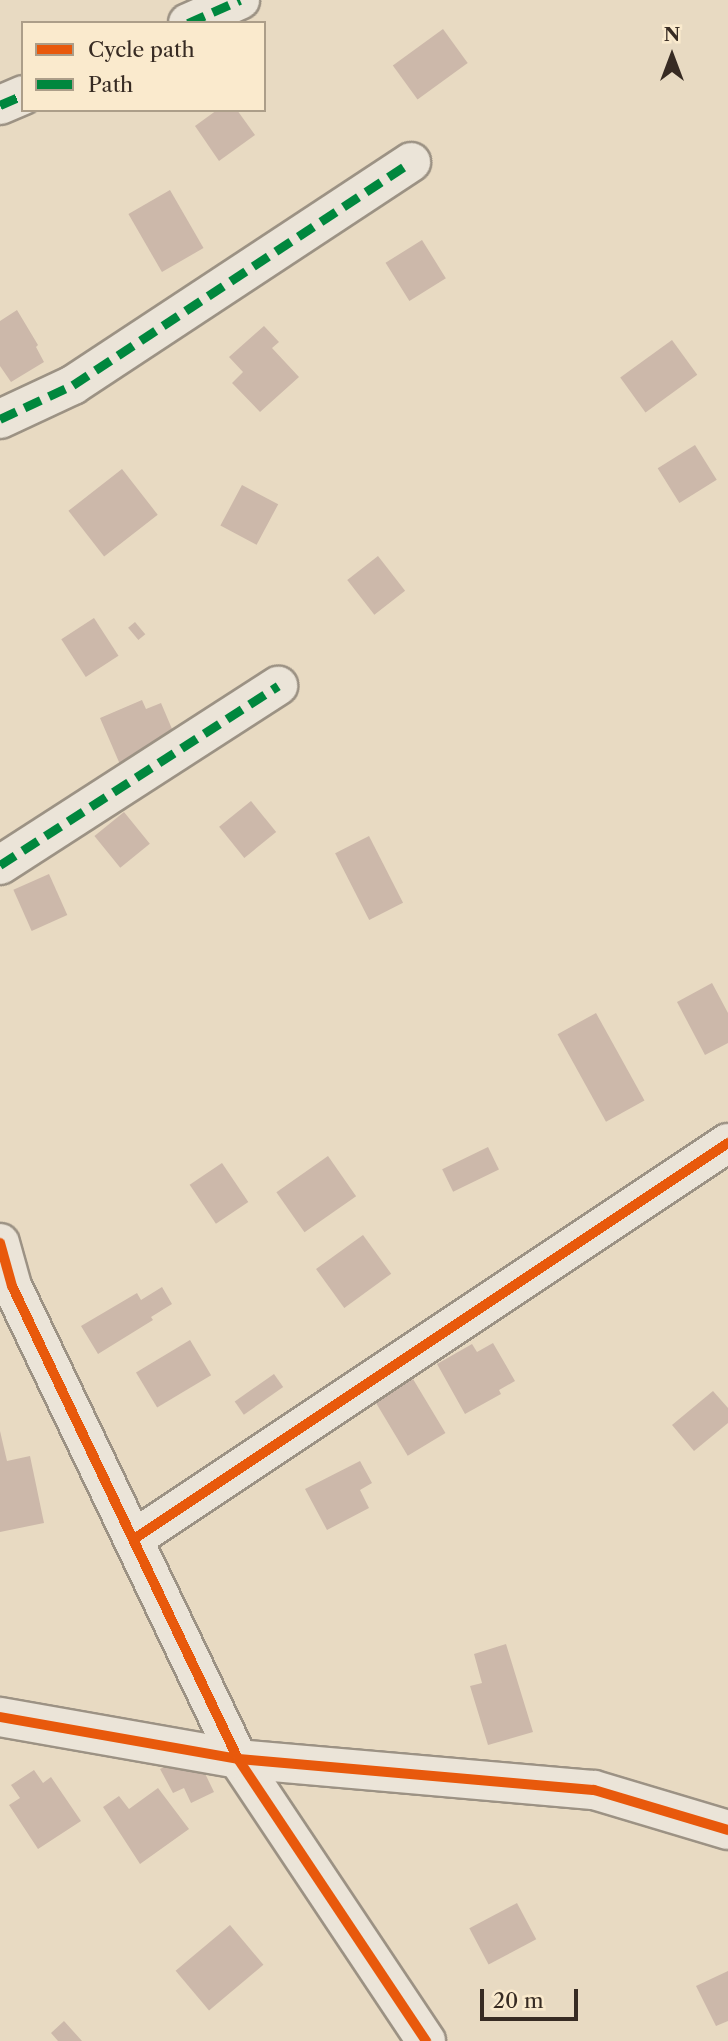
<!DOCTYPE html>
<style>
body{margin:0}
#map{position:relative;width:728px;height:2041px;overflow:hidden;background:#e8dac2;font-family:"Libre Caslon Text",serif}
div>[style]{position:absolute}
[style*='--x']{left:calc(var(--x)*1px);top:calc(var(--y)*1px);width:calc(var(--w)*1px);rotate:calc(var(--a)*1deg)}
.building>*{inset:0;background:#ccb8aa;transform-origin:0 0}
.roads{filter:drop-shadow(2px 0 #9c9284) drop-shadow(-2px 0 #9c9284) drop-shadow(0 2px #9c9284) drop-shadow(0 -2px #9c9284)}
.minor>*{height:38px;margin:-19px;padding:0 19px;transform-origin:19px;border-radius:19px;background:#ebe4d8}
.quiet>*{height:9px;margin-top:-4.5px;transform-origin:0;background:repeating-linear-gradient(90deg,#00873e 0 18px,transparent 0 27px)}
.cycleway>*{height:10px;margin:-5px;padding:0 5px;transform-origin:5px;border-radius:5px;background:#e8590c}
span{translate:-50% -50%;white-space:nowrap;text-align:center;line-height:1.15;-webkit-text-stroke:5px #faeacd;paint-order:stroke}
.legend{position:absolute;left:21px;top:21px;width:245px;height:91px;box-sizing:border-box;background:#faeacd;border:2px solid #ac9e89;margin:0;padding:9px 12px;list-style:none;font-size:21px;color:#372b23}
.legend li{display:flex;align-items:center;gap:14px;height:35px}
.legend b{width:35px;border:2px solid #ac9e89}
.north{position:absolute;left:637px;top:21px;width:70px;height:70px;-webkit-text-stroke:5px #faeacd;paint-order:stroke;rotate:0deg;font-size:19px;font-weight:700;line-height:28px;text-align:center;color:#372b23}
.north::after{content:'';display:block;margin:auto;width:24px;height:32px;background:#372b23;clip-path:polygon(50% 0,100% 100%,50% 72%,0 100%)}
.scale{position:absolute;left:480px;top:1989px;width:98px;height:32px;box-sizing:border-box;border:4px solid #372b23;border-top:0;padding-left:9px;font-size:21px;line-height:24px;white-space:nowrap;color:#372b23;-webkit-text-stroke:5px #faeacd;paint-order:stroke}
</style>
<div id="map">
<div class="building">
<i style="left:443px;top:29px;width:42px;height:62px;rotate:54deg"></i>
<i style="clip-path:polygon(217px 110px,237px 110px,255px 135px,219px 161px,195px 126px)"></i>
<i style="left:170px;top:190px;width:67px;height:48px;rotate:60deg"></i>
<i style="left:422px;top:240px;width:45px;height:43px;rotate:58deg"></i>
<i style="clip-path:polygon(17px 310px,38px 345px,36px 347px,44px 362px,11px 382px,0 366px,0 321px)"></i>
<i style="clip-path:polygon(264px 326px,279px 342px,272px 348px,299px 377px,260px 412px,232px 383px,243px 372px,229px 357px)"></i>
<i style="left:672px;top:340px;width:43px;height:64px;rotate:54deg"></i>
<i style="left:695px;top:445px;width:41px;height:44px;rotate:58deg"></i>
<i style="left:122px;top:469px;width:58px;height:68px;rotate:52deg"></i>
<i style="left:242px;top:485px;width:41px;height:46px;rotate:28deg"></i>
<i style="left:378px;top:556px;width:44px;height:39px;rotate:52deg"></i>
<i style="left:94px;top:618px;width:45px;height:39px;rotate:57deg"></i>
<i style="left:135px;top:622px;width:16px;height:9px;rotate:50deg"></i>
<i style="clip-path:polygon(142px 700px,146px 709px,161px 703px,178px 743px,122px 769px,100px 718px)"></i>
<i style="left:251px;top:801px;width:40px;height:41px;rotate:51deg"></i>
<i style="left:124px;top:812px;width:41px;height:38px;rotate:51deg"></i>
<i style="left:369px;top:836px;width:75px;height:38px;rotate:63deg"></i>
<i style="left:49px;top:874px;width:45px;height:39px;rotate:66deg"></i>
<i style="clip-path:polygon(712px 983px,728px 1013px,728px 1043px,705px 1055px,677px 1002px)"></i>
<i style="left:596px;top:1013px;width:100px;height:44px;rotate:61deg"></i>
<i style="left:488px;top:1147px;width:25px;height:51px;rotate:64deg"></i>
<i style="left:328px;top:1156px;width:49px;height:63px;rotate:55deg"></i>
<i style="left:222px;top:1163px;width:47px;height:39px;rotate:56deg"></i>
<i style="left:363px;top:1235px;width:48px;height:58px;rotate:54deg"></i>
<i style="clip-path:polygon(162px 1287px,172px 1304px,151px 1317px,153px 1320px,98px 1354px,81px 1326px,137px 1293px,141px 1300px)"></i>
<i style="left:190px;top:1340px;width:41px;height:63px;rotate:59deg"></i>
<i style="clip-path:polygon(493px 1343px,515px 1381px,499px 1390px,501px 1394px,465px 1414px,437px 1364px,472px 1344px,477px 1352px)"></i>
<i style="left:274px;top:1374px;width:16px;height:48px;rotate:55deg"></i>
<i style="left:413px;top:1379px;width:63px;height:44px;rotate:59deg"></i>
<i style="clip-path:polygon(713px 1391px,728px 1408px,728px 1423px,694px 1451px,672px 1425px)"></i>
<i style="clip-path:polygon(0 1431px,7px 1461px,30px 1456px,44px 1523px,0 1532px)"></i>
<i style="clip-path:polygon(360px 1461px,372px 1483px,360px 1490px,369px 1508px,327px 1530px,305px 1489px)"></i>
<i style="clip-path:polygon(506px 1644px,533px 1732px,488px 1745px,470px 1686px,482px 1683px,474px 1654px)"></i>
<i style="clip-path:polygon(183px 1758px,199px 1761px,214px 1792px,191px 1803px,184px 1788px,173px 1793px,160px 1769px)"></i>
<i style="clip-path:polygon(34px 1770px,43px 1783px,51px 1777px,81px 1821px,38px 1849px,9px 1805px,20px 1798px,11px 1785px)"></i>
<i style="clip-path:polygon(158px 1788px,189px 1829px,140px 1864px,103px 1807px,119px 1796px,129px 1809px)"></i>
<i style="left:517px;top:1903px;width:41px;height:54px;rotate:62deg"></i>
<i style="left:230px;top:1925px;width:52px;height:71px;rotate:50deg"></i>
<i style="clip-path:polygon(728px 1971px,728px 2021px,716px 2026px,696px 1986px)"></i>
<i style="clip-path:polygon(64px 2021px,82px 2041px,58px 2041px,51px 2033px)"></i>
</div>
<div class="roads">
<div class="minor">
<i style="--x:188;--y:23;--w:57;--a:-23.9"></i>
<i style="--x:0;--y:105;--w:25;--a:-23"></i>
<i style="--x:0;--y:419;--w:81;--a:-25"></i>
<i style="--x:73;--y:385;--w:405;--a:-33.4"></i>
<i style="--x:0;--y:865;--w:331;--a:-32.8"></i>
<i style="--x:0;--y:1243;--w:45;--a:74.4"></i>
<i style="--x:12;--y:1286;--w:524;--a:64.46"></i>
<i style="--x:238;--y:1759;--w:339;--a:56.3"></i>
<i style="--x:134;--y:1539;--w:714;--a:-33.69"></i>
<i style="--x:0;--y:1717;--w:242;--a:10"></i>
<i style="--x:238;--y:1759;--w:357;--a:5"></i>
<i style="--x:594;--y:1790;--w:140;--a:16.6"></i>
</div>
</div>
<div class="quiet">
<i style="--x:188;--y:23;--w:57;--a:-23.9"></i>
<i style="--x:0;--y:105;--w:25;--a:-23"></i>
<i style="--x:0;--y:419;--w:81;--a:-25"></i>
<i style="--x:73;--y:385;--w:405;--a:-33.4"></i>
<i style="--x:0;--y:865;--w:331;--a:-32.8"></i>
</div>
<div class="cycleway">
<i style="--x:0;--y:1243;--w:45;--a:74.4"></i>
<i style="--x:12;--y:1286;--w:524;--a:64.46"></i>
<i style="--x:238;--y:1759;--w:339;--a:56.3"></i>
<i style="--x:134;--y:1539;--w:714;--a:-33.69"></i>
<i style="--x:0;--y:1717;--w:242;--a:10"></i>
<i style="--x:238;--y:1759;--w:357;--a:5"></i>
<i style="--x:594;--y:1790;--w:140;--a:16.6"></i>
</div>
<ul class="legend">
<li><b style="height:9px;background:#e8590c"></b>Cycle path</li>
<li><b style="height:9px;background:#00873e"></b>Path</li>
</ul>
<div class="north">N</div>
<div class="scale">20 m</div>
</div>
